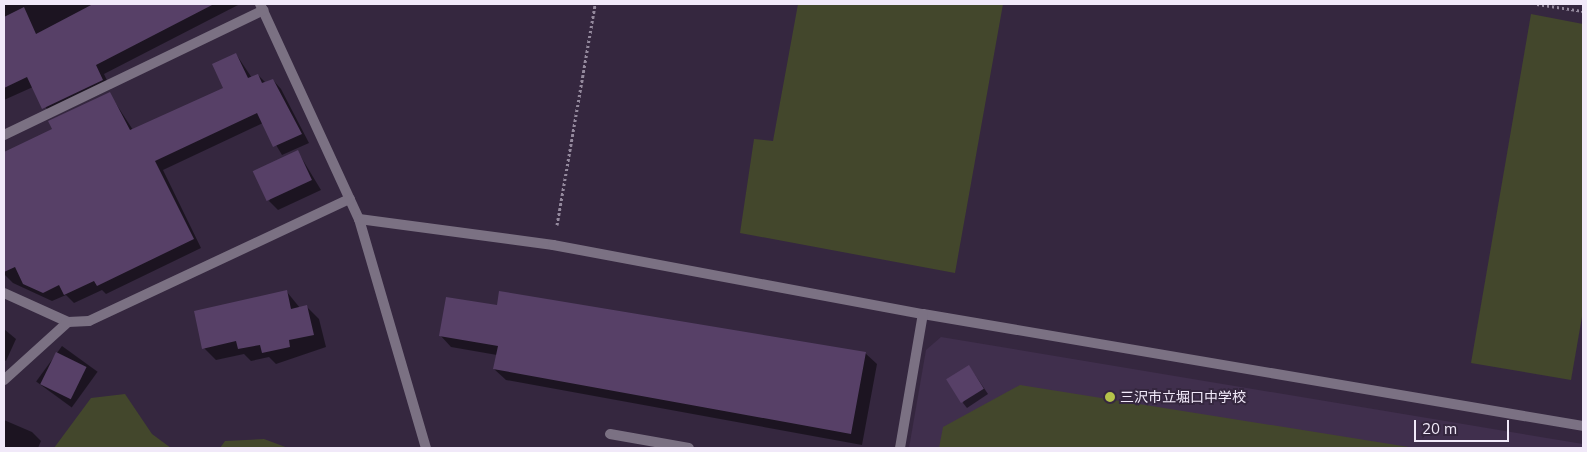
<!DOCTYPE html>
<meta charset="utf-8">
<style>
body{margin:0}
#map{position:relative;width:1587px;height:452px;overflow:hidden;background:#35273f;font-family:Mulish,"Noto Sans JP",sans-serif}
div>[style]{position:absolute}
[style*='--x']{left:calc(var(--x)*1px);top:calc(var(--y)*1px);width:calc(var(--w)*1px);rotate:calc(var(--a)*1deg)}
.built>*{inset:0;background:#402f4d}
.green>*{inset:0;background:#43472c}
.shadow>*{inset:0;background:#0007;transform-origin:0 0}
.building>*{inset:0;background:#574067;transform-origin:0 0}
.path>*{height:3px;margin-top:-1.5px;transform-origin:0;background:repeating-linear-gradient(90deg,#94899d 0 2.5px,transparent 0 5px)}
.lane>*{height:10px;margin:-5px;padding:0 5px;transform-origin:5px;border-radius:5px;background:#7b7183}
.street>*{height:10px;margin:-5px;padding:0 5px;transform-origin:5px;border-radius:5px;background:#7b7183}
.dots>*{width:14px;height:14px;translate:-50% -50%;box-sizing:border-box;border:2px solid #35273f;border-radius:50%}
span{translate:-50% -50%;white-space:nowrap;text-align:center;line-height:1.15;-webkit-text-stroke:4px #35273f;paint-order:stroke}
.poi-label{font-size:14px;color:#f1e9f9}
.left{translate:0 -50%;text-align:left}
.frame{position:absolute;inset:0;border:5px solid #f1e9f9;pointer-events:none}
.scale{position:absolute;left:1414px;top:420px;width:95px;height:22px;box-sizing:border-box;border:2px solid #f1e9f9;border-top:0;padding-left:6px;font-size:15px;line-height:18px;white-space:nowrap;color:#f1e9f9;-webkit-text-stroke:4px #35273f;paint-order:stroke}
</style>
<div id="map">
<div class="built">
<i style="clip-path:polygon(941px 337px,1583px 444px,1583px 448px,909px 448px,926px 350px)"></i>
</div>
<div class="green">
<i style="clip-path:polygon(798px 4px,1003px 4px,955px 273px,740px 233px,754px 139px,773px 141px)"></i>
<i style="clip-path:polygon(1531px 14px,1583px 24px,1583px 311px,1571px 380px,1471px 363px)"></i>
<i style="clip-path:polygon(1020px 385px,1415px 448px,939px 448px,943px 427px)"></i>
<i style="clip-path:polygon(125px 394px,152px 434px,171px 448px,54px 448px,91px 398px)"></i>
<i style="clip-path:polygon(264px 439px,288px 448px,220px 448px,225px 441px)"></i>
</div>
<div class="shadow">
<i style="clip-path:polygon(4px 4px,240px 4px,104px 74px,111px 89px,52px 117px,33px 87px,4px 100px)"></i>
<i style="clip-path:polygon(236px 54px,252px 78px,258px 75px,266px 83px,273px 80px,281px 89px,309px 143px,282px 155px,263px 123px,163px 170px,201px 248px,106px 294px,102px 290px,74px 303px,66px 295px,52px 301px,13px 283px,4px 274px,4px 175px,37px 159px,53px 129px,109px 93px,133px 130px,225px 88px)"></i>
<i style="clip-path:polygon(298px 152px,321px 190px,278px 210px,269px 201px)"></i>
<i style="clip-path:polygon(287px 292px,300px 308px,307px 307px,319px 319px,326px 347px,276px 364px,269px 357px,251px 361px,244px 354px,216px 360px,204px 348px)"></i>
<i style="clip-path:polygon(4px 329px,16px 339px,6px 361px,4px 360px)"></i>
<i style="clip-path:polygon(440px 335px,865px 353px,877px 364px,862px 445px,506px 380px,494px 369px,497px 355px,451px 347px)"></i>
<i style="left:62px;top:346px;width:44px;height:44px;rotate:36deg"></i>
<i style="clip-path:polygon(969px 366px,988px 394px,967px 408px,963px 403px)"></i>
<i style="clip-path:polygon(4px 420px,32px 432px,41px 441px,38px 448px,4px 448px)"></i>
</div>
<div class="building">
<i style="clip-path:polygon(93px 4px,214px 4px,96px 65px,103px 80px,42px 109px,27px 77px,4px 88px,4px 17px,24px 7px,36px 34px)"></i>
<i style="clip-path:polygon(236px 53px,248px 78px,258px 74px,262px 83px,273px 79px,302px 134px,273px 147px,257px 113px,155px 161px,194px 239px,97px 286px,94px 281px,64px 295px,59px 285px,43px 293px,23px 284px,15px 267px,4px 272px,4px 152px,52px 129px,48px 121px,110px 92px,130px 130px,223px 88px,212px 64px)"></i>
<i style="left:298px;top:150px;width:33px;height:50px;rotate:65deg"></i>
<i style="clip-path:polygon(287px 290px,291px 309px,307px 305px,314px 335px,289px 340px,290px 347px,262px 353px,260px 345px,238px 349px,236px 341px,202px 349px,194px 311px)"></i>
<i style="clip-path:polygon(499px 291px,866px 352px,851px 434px,493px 369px,498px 346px,439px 336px,446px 297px,497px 305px)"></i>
<i style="left:56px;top:352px;width:34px;height:36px;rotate:26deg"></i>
<i style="left:969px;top:365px;width:28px;height:27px;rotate:58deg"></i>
</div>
<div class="path">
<i style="--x:1537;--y:4;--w:47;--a:8.7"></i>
<i style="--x:557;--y:225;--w:224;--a:-80.2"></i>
</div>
<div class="lane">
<i style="--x:610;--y:434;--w:80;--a:10"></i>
</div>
<div class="street">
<i style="--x:260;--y:4;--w:237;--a:65.3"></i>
<i style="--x:359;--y:219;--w:239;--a:73.7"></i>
<i style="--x:4;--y:135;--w:288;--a:-25.7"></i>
<i style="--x:359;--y:219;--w:196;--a:7.6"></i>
<i style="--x:553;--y:245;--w:376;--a:10.6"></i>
<i style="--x:923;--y:314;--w:669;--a:9.63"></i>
<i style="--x:4;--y:293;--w:70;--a:24.4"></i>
<i style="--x:68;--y:322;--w:21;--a:-3"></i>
<i style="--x:89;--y:321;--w:288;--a:-25.1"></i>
<i style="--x:4;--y:380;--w:86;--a:-42.2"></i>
<i style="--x:900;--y:448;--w:136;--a:-80.3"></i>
</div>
<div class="dots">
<i style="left:1110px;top:397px;background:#b4c24a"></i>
</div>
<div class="poi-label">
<span class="left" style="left:1120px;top:397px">三沢市立堀口中学校</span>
</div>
<div class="frame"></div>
<div class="scale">20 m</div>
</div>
